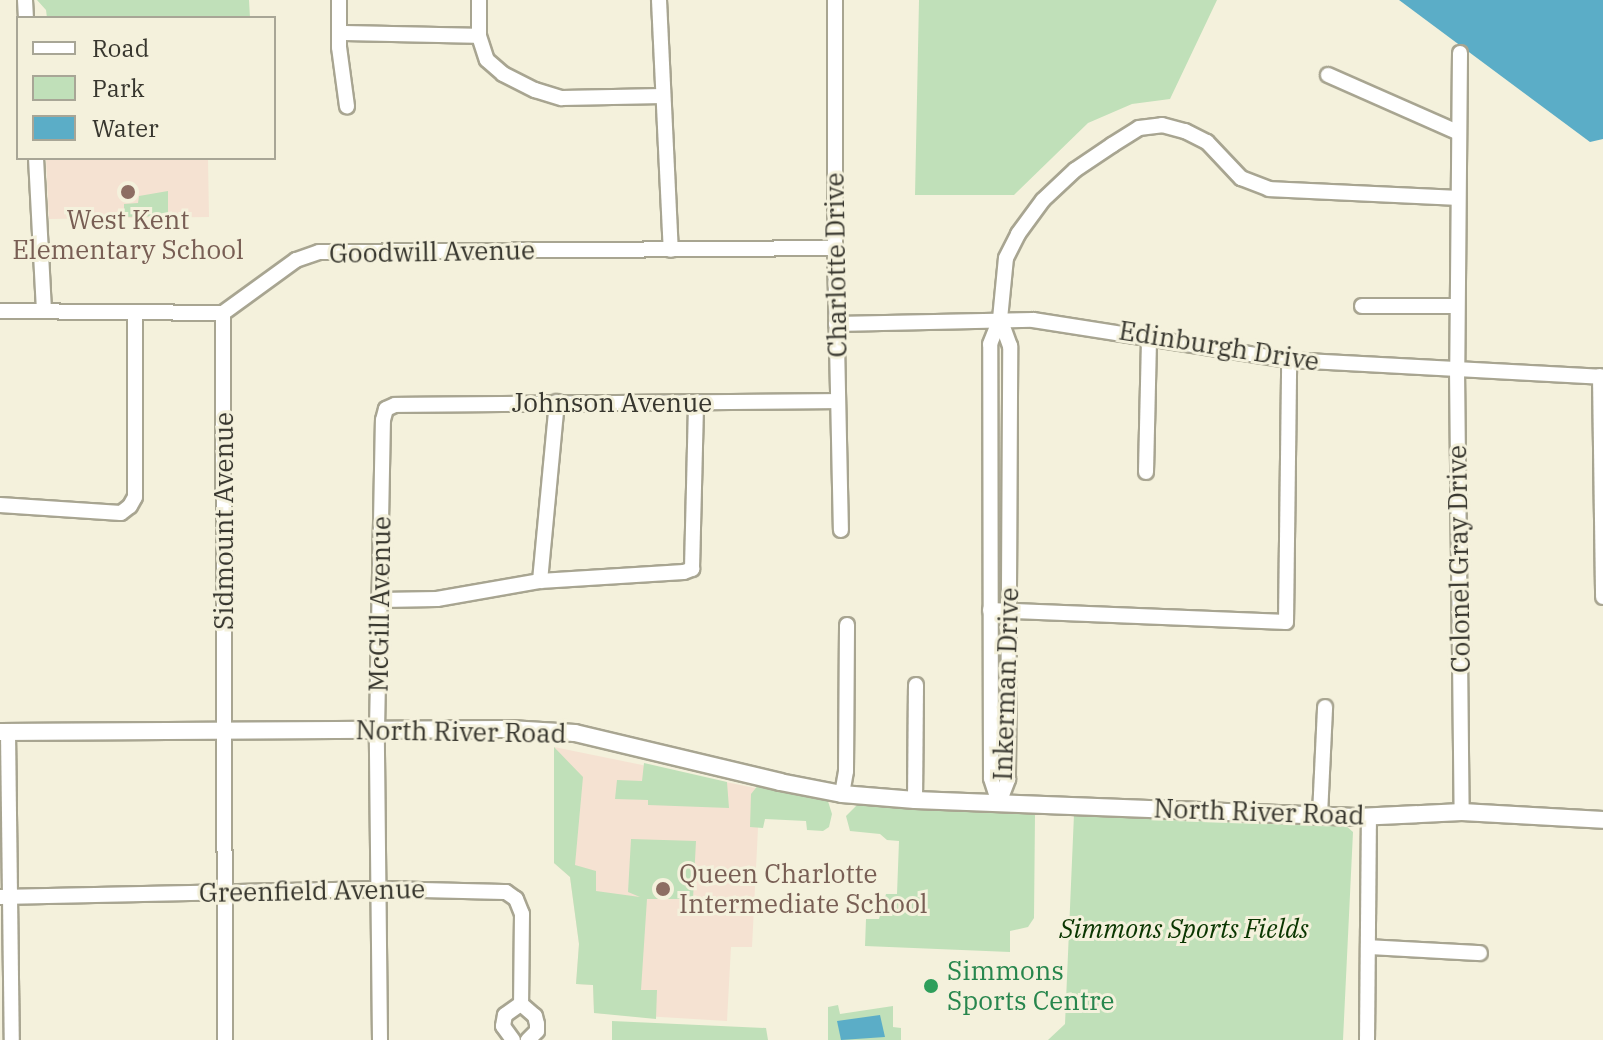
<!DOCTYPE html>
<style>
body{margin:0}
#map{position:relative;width:1603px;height:1040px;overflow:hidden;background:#f4f1dc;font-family:"IBM Plex Serif",serif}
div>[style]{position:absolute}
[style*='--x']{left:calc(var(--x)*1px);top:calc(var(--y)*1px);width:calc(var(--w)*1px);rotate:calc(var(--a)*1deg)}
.education>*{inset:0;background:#f5e2d2}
.green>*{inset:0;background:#c0e0b9}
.water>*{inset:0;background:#5badc7}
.roads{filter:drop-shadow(2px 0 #a8a591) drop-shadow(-2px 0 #a8a591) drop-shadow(0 2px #a8a591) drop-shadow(0 -2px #a8a591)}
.minor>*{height:14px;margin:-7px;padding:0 7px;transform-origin:7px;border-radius:7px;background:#fff}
.major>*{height:16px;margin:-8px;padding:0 8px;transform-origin:8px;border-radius:8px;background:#fff}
.dots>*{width:22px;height:22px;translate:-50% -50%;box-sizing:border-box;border:4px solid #f4f1dc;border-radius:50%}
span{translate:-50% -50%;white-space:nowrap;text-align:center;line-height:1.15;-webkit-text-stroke:6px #f4f1dc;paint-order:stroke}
.education-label{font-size:26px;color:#785e54}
.left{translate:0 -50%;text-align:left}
.street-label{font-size:26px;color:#37362e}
.park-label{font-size:26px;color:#0a3600;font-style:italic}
.leisure-label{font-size:26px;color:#27864d}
.legend{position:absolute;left:16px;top:16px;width:260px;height:144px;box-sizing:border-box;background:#f4f1dc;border:2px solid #a8a696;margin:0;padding:10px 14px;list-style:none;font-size:24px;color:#37362e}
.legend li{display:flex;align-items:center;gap:16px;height:40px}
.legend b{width:40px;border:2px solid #a8a696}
</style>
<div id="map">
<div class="education">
<i style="clip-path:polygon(46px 158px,216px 158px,208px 159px,209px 217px,49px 219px)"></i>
<i style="clip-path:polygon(554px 747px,760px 789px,752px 947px,731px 947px,727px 1021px,594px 1013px,593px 985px,576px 984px,579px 944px,570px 877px,554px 863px)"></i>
</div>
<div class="green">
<i style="clip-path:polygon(37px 0,249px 0,250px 18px,47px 18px,46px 10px)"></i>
<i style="clip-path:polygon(919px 0,1217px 0,1170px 99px,1132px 104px,1088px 123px,1014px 195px,915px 195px)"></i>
<i style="clip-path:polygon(168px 191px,168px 216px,124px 217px,124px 204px,138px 203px,139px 196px)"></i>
<i style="clip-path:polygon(554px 747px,583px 777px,575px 865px,596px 871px,596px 891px,640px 897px,628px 892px,631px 839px,696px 841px,693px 899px,647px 899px,641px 990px,657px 990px,656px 1019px,594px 1013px,593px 985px,576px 984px,579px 944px,570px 877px,554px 863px)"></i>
<i style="clip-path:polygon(644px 763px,727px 782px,729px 808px,648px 805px,648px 800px,615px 799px,617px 780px,642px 781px)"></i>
<i style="clip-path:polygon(759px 784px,827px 798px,832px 814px,829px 827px,823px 831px,807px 830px,806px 821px,765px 819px,763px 828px,750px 827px,751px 794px)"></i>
<i style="clip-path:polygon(859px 803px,1030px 810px,1035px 815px,1034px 918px,1028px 927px,1010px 931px,1010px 952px,865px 946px,866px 919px,879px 919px,886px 894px,897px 894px,899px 841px,887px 840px,880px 834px,850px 831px,846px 816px)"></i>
<i style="clip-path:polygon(1074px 814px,1345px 825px,1353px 832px,1343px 1040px,1048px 1040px,1065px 1024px)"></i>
<i style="clip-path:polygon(838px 1005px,840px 1014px,893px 1006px,893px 1027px,901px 1028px,901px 1040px,828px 1040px,828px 1007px)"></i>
<i style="clip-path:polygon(612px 1021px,766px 1028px,768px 1040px,612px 1040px)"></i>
</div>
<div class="water">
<i style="clip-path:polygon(1399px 0,1603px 0,1603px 139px,1590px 142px)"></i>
<i style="clip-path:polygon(880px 1015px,885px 1037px,841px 1040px,837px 1021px)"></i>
</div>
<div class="roads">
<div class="minor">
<i style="--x:25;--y:0;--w:18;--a:87"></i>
<i style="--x:339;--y:0;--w:47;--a:90"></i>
<i style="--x:339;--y:47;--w:60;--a:82.3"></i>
<i style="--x:479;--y:0;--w:36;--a:90"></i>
<i style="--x:479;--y:36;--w:25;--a:72"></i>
<i style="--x:487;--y:60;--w:21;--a:41"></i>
<i style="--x:503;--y:74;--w:36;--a:27"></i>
<i style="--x:535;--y:90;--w:28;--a:17"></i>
<i style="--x:562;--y:98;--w:101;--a:-1.1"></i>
<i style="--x:659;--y:0;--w:250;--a:87.3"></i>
<i style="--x:835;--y:0;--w:248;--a:90"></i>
<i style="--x:835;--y:248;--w:282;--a:88.8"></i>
<i style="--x:340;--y:33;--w:139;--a:1.2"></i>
<i style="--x:1460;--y:53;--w:316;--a:90.5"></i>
<i style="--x:1457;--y:369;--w:443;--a:89.4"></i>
<i style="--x:1328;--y:75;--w:141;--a:23.8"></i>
<i style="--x:36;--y:158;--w:152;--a:87"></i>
<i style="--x:1362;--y:306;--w:95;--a:0"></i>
<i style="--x:0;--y:311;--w:223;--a:0.5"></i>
<i style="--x:223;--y:313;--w:90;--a:-36"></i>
<i style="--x:296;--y:260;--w:24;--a:-19"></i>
<i style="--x:319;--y:252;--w:516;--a:-0.44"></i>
<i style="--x:223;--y:313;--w:727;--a:89.84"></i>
<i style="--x:836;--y:324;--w:197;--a:-1.2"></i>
<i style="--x:1033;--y:320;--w:259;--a:8.9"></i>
<i style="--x:1289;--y:360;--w:314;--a:3.1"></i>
<i style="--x:1600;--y:376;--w:221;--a:89.2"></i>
<i style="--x:1146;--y:472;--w:136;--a:-88.7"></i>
<i style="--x:0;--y:505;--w:121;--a:3.8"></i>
<i style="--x:121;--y:513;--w:11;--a:-38"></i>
<i style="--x:130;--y:506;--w:10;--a:-61"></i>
<i style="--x:135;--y:497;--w:184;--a:-90"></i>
<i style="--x:540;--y:581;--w:180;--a:-84.6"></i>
<i style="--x:381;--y:600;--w:56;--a:-1"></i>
<i style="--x:437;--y:599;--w:105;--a:-9.9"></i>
<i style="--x:540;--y:581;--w:144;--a:-3.6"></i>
<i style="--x:684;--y:572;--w:9;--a:-21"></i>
<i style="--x:692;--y:569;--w:166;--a:-88.6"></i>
<i style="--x:990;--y:610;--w:296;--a:2.3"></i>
<i style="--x:1286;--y:622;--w:262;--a:-89.3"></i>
<i style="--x:8;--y:732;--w:308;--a:89.3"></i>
<i style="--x:842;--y:794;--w:23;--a:-80"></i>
<i style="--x:846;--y:771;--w:146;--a:-89.6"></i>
<i style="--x:915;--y:800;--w:115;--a:-89.5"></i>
<i style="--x:999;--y:803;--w:26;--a:-108"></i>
<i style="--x:991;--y:778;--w:434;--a:-90.1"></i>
<i style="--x:990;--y:344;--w:27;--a:-68"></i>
<i style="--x:1000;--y:319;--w:61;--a:-84.4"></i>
<i style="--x:1006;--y:258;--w:27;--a:-63"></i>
<i style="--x:1018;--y:234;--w:42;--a:-53.7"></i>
<i style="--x:1043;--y:200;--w:44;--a:-43.2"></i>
<i style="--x:1075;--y:170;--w:45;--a:-34"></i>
<i style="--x:1112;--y:145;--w:32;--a:-32"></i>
<i style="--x:1139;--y:128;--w:23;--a:-7"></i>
<i style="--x:1162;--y:125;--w:24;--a:15"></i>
<i style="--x:1185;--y:131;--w:25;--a:27"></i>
<i style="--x:1207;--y:142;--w:50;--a:46.6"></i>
<i style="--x:1241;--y:178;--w:30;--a:21"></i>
<i style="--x:1269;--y:189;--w:189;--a:2.7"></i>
<i style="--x:999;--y:803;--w:26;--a:-69"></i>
<i style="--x:1008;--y:779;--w:433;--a:-89.7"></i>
<i style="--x:1010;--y:346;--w:29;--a:-110"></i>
<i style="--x:1320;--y:815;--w:108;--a:-87.3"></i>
<i style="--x:0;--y:897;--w:381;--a:-1.2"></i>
<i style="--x:381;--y:889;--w:125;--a:1.4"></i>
<i style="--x:506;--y:892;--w:12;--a:35"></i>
<i style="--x:516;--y:899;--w:16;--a:68"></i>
<i style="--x:522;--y:914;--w:90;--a:90.6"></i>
<i style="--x:1368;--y:947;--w:112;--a:3.1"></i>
<i style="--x:521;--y:1004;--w:18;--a:41"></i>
<i style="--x:535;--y:1016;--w:8;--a:76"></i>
<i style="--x:537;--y:1024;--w:7;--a:90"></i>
<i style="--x:537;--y:1031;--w:13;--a:135"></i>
<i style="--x:380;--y:1040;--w:310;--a:-90.6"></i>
<i style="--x:377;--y:730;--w:310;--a:-88.9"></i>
<i style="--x:383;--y:420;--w:11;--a:-75"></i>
<i style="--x:386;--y:409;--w:10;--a:-24"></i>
<i style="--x:395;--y:405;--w:443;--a:-0.5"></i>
<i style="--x:513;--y:1040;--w:17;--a:-126"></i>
<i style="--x:503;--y:1026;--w:11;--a:-80"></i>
<i style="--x:505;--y:1015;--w:19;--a:-35"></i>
<i style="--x:1367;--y:1040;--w:224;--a:-89.5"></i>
</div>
<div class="major">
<i style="--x:0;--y:732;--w:510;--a:-0.34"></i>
<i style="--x:510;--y:729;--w:65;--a:3.5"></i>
<i style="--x:575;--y:733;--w:211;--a:13.4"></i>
<i style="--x:780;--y:782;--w:63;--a:11"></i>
<i style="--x:842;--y:794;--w:73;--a:4.7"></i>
<i style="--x:915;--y:800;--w:442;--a:2.2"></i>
<i style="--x:1357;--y:817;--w:105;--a:-2.7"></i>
<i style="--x:1462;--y:812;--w:141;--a:3.2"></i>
</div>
</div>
<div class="dots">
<i style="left:128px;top:192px;background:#8d6e63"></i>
<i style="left:663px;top:889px;background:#8d6e63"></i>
<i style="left:931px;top:986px;background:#2e9e5b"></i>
</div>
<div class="education-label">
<span style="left:128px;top:235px">West Kent<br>Elementary School</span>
<span class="left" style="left:679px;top:889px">Queen Charlotte<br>Intermediate School</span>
</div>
<div class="street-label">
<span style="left:432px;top:252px;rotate:-1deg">Goodwill Avenue</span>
<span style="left:836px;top:265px;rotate:-91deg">Charlotte Drive</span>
<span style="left:1219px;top:346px;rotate:9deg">Edinburgh Drive</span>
<span style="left:612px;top:403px">Johnson Avenue</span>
<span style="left:224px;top:521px;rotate:-90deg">Sidmount Avenue</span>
<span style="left:1459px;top:559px;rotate:-91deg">Colonel Gray Drive</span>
<span style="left:380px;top:604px;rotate:-89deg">McGill Avenue</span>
<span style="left:1006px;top:684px;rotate:-88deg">Inkerman Drive</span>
<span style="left:461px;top:732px;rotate:1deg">North River Road</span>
<span style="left:1259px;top:812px;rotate:2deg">North River Road</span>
<span style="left:312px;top:891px;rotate:-1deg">Greenfield Avenue</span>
</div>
<div class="park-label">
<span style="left:1184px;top:929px">Simmons Sports Fields</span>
</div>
<div class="leisure-label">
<span class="left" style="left:947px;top:986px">Simmons<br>Sports Centre</span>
</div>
<ul class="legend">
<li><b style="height:10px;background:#fff"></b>Road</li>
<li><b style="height:22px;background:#c0e0b9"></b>Park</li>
<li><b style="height:22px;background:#5badc7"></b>Water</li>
</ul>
</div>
